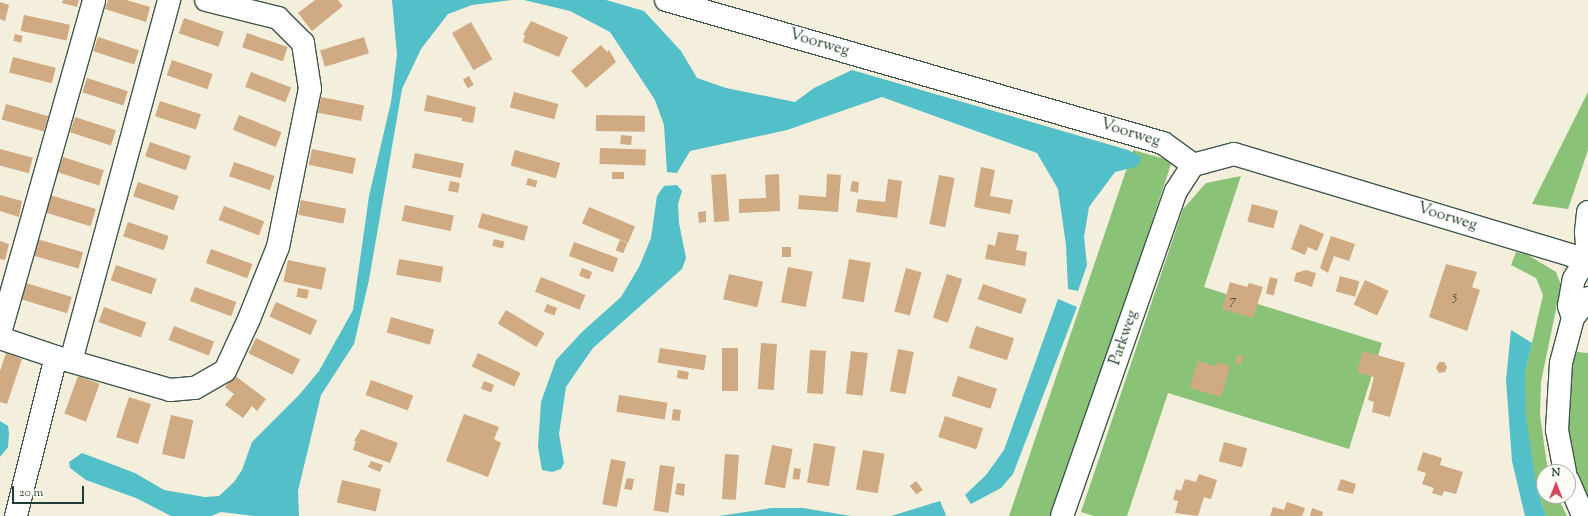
<!DOCTYPE html>
<style>
body{margin:0}
#map{position:relative;width:1588px;height:516px;overflow:hidden;background:#f3efdc;font-family:"Sorts Mill Goudy",serif}
div>[style]{position:absolute}
[style*='--x']{left:calc(var(--x)*1px);top:calc(var(--y)*1px);width:calc(var(--w)*1px);rotate:calc(var(--a)*1deg)}
.green>*{inset:0;background:#8ac378}
.water>*{inset:0;background:#52bfc9}
.building>*{inset:0;background:#cfaa82;transform-origin:0 0}
.roads{filter:drop-shadow(1px 0 #3f584d) drop-shadow(-1px 0 #3f584d) drop-shadow(0 1px #3f584d) drop-shadow(0 -1px #3f584d)}
.minor>*{height:22px;margin:-11px;padding:0 11px;transform-origin:11px;border-radius:11px;background:#fff}
span{translate:-50% -50%;white-space:nowrap;text-align:center;line-height:1.15;-webkit-text-stroke:3px #fdfcf7;paint-order:stroke}
.number-label{font-size:14px;color:#4b5848}
.number-label span{-webkit-text-stroke-width:0}
.street-label{font-size:16px;color:#1f3d34}
.north{position:absolute;left:1536px;top:464px;width:40px;height:40px;box-sizing:border-box;background:#fdfcf7;border:1px solid #a4b0a9;border-radius:50%;rotate:0deg;font-size:11px;font-weight:700;line-height:16px;text-align:center;color:#1f3d34}
.north::after{content:'';display:block;margin:auto;width:14px;height:18px;background:#d1495b;clip-path:polygon(50% 0,100% 100%,50% 72%,0 100%)}
.scale{position:absolute;left:12px;top:486px;width:72px;height:18px;box-sizing:border-box;border:2px solid #1f3d34;border-top:0;padding-left:5px;font-size:12px;line-height:14px;white-space:nowrap;color:#1f3d34;-webkit-text-stroke:3px #fdfcf7;paint-order:stroke}
</style>
<div id="map">
<div class="green">
<i style="clip-path:polygon(1588px 92px,1588px 150px,1568px 209px,1532px 204px)"></i>
<i style="clip-path:polygon(1133px 150px,1172px 161px,1059px 503px,1053px 516px,1009px 516px)"></i>
<i style="clip-path:polygon(1241px 176px,1204px 287px,1382px 343px,1349px 449px,1168px 393px,1127px 516px,1094px 516px,1081px 512px,1183px 209px,1206px 183px)"></i>
<i style="clip-path:polygon(1516px 252px,1528px 255px,1556px 272px,1561px 285px,1541px 382px,1540px 415px,1548px 472px,1544px 472px,1544px 496px,1557px 496px,1567px 516px,1546px 516px,1537px 490px,1528px 446px,1524px 396px,1525px 373px,1543px 295px,1536px 278px,1511px 265px)"></i>
<i style="clip-path:polygon(1578px 352px,1588px 353px,1588px 505px,1572px 461px,1566px 428px,1566px 402px,1573px 354px)"></i>
</div>
<div class="water">
<i style="clip-path:polygon(392px 0,513px 0,472px 5px,448px 14px,421px 49px,402px 89px,369px 280px,354px 344px,321px 395px,298px 491px,299px 516px,254px 516px,221px 512px,211px 516px,171px 516px,136px 498px,86px 480px,70px 468px,69px 462px,82px 453px,135px 473px,164px 490px,205px 497px,219px 496px,234px 482px,242px 470px,252px 442px,299px 395px,319px 371px,353px 310px,369px 196px,391px 102px,397px 55px)"></i>
<i style="clip-path:polygon(524px 0,606px 0,644px 11px,681px 51px,697px 78px,726px 88px,795px 102px,814px 88px,852px 70px,1128px 150px,1141px 157px,1140px 163px,1135px 167px,1115px 172px,1089px 207px,1084px 237px,1087px 265px,1078px 291px,1068px 289px,1066px 245px,1058px 189px,1037px 153px,882px 97px,787px 130px,690px 151px,677px 173px,667px 172px,664px 125px,655px 100px,610px 32px,570px 11px)"></i>
<i style="clip-path:polygon(677px 185px,682px 191px,678px 204px,679px 223px,686px 258px,682px 269px,593px 348px,581px 365px,566px 387px,559px 434px,564px 463px,561px 469px,552px 472px,542px 470px,538px 447px,541px 402px,556px 360px,582px 332px,621px 297px,639px 267px,651px 238px,657px 196px,664px 186px)"></i>
<i style="clip-path:polygon(1058px 299px,1077px 307px,1013px 474px,1001px 488px,971px 504px,965px 495px,986px 475px,1004px 450px)"></i>
<i style="clip-path:polygon(1511px 330px,1532px 343px,1525px 373px,1526px 418px,1537px 490px,1546px 516px,1525px 516px,1512px 461px,1506px 380px)"></i>
<i style="clip-path:polygon(0 421px,8px 426px,9px 434px,8px 447px,0 457px)"></i>
<i style="clip-path:polygon(940px 501px,946px 515px,944px 516px,891px 516px)"></i>
<i style="clip-path:polygon(772px 508px,803px 508px,851px 516px,719px 516px)"></i>
</div>
<div class="building">
<i style="clip-path:polygon(63px 0,79px 0,77px 7px,62px 3px)"></i>
<i style="clip-path:polygon(108px 0,126px 0,150px 7px,146px 22px,105px 9px)"></i>
<i style="clip-path:polygon(315px 0,338px 0,343px 6px,312px 31px,298px 13px)"></i>
<i style="clip-path:polygon(0 2px,9px 5px,5px 21px,0 19px)"></i>
<i style="left:24px;top:15px;width:47px;height:16px;rotate:12deg"></i>
<i style="left:184px;top:18px;width:42px;height:16px;rotate:19deg"></i>
<i style="clip-path:polygon(531px 21px,568px 37px,559px 57px,523px 42px,525px 35px,523px 35px)"></i>
<i style="left:471px;top:22px;width:43px;height:22px;rotate:60deg"></i>
<i style="left:247px;top:33px;width:43px;height:15px;rotate:19deg"></i>
<i style="left:15px;top:34px;width:8px;height:7px;rotate:14deg"></i>
<i style="left:98px;top:37px;width:43px;height:15px;rotate:18deg"></i>
<i style="left:364px;top:37px;width:17px;height:46px;rotate:73deg"></i>
<i style="clip-path:polygon(601px 45px,607px 52px,609px 50px,616px 62px,586px 88px,571px 71px)"></i>
<i style="left:13px;top:57px;width:44px;height:16px;rotate:14deg"></i>
<i style="left:172px;top:60px;width:43px;height:16px;rotate:19deg"></i>
<i style="left:251px;top:72px;width:43px;height:16px;rotate:21deg"></i>
<i style="left:469px;top:76px;width:10px;height:7px;rotate:61deg"></i>
<i style="left:87px;top:78px;width:43px;height:15px;rotate:18deg"></i>
<i style="left:514px;top:92px;width:46px;height:16px;rotate:15deg"></i>
<i style="clip-path:polygon(427px 95px,476px 107px,473px 123px,462px 121px,462px 118px,424px 111px)"></i>
<i style="left:321px;top:97px;width:44px;height:16px;rotate:11deg"></i>
<i style="left:160px;top:101px;width:43px;height:16px;rotate:18deg"></i>
<i style="left:6px;top:104px;width:44px;height:16px;rotate:16deg"></i>
<i style="left:239px;top:115px;width:46px;height:16px;rotate:22deg"></i>
<i style="left:596px;top:115px;width:49px;height:16px;rotate:1deg"></i>
<i style="left:75px;top:117px;width:43px;height:16px;rotate:18deg"></i>
<i style="left:621px;top:135px;width:11px;height:9px;rotate:5deg"></i>
<i style="left:150px;top:142px;width:43px;height:15px;rotate:19deg"></i>
<i style="left:600px;top:148px;width:46px;height:16px;rotate:2deg"></i>
<i style="left:0;top:149px;width:34px;height:16px;rotate:15deg"></i>
<i style="left:312px;top:149px;width:45px;height:16px;rotate:12deg"></i>
<i style="left:515px;top:150px;width:47px;height:16px;rotate:16deg"></i>
<i style="left:415px;top:153px;width:50px;height:15px;rotate:12deg"></i>
<i style="left:63px;top:157px;width:43px;height:16px;rotate:18deg"></i>
<i style="left:234px;top:162px;width:43px;height:15px;rotate:19deg"></i>
<i style="clip-path:polygon(981px 167px,995px 170px,990px 196px,1013px 200px,1010px 214px,974px 207px)"></i>
<i style="left:612px;top:172px;width:12px;height:7px"></i>
<i style="left:726px;top:174px;width:47px;height:15px;rotate:86deg"></i>
<i style="clip-path:polygon(779px 174px,780px 211px,739px 213px,739px 199px,766px 198px,765px 175px)"></i>
<i style="clip-path:polygon(827px 174px,841px 175px,838px 212px,798px 209px,799px 195px,826px 197px)"></i>
<i style="left:939px;top:175px;width:16px;height:50px;rotate:11deg"></i>
<i style="left:528px;top:178px;width:10px;height:7px;rotate:17deg"></i>
<i style="clip-path:polygon(888px 179px,902px 181px,897px 218px,856px 212px,858px 199px,885px 202px)"></i>
<i style="left:450px;top:181px;width:10px;height:10px;rotate:11deg"></i>
<i style="clip-path:polygon(852px 181px,859px 182px,858px 193px,850px 191px)"></i>
<i style="left:138px;top:182px;width:43px;height:15px;rotate:19deg"></i>
<i style="clip-path:polygon(0 195px,22px 201px,19px 217px,0 211px)"></i>
<i style="left:50px;top:195px;width:48px;height:18px;rotate:17deg"></i>
<i style="left:301px;top:200px;width:46px;height:15px;rotate:11deg"></i>
<i style="left:1252px;top:204px;width:27px;height:18px;rotate:15deg"></i>
<i style="left:405px;top:205px;width:50px;height:16px;rotate:12deg"></i>
<i style="left:224px;top:206px;width:43px;height:15px;rotate:21deg"></i>
<i style="left:589px;top:207px;width:50px;height:18px;rotate:23deg"></i>
<i style="clip-path:polygon(706px 211px,706px 222px,699px 223px,698px 212px)"></i>
<i style="left:482px;top:213px;width:48px;height:15px;rotate:16deg"></i>
<i style="left:128px;top:222px;width:43px;height:15px;rotate:19deg"></i>
<i style="clip-path:polygon(1300px 224px,1324px 234px,1317px 251px,1308px 247px,1305px 255px,1291px 249px)"></i>
<i style="clip-path:polygon(998px 232px,1019px 235px,1016px 250px,1027px 252px,1025px 266px,985px 259px,988px 244px,995px 246px)"></i>
<i style="clip-path:polygon(1331px 236px,1355px 244px,1349px 261px,1334px 256px,1328px 273px,1320px 268px)"></i>
<i style="left:37px;top:239px;width:48px;height:17px;rotate:16deg"></i>
<i style="left:494px;top:239px;width:11px;height:7px;rotate:15deg"></i>
<i style="left:620px;top:240px;width:8px;height:11px;rotate:23deg"></i>
<i style="clip-path:polygon(0 241px,9px 244px,5px 260px,0 259px)"></i>
<i style="left:574px;top:242px;width:47px;height:15px;rotate:20deg"></i>
<i style="left:782px;top:247px;width:9px;height:10px"></i>
<i style="left:211px;top:249px;width:44px;height:15px;rotate:20deg"></i>
<i style="left:399px;top:259px;width:45px;height:16px;rotate:10deg"></i>
<i style="left:849px;top:259px;width:22px;height:40px;rotate:10deg"></i>
<i style="left:288px;top:260px;width:39px;height:22px;rotate:12deg"></i>
<i style="clip-path:polygon(1446px 264px,1477px 272px,1472px 287px,1480px 290px,1467px 331px,1429px 317px)"></i>
<i style="left:116px;top:265px;width:43px;height:16px;rotate:19deg"></i>
<i style="left:788px;top:267px;width:25px;height:36px;rotate:11deg"></i>
<i style="left:582px;top:268px;width:11px;height:8px;rotate:22deg"></i>
<i style="left:906px;top:268px;width:16px;height:45px;rotate:15deg"></i>
<i style="clip-path:polygon(1306px 270px,1316px 273px,1312px 287px,1294px 281px,1296px 273px)"></i>
<i style="left:729px;top:274px;width:35px;height:26px;rotate:13deg"></i>
<i style="left:947px;top:274px;width:16px;height:46px;rotate:18deg"></i>
<i style="left:1340px;top:276px;width:20px;height:16px;rotate:15deg"></i>
<i style="left:541px;top:277px;width:48px;height:16px;rotate:22deg"></i>
<i style="left:1270px;top:277px;width:8px;height:17px;rotate:14deg"></i>
<i style="left:1365px;top:280px;width:26px;height:27px;rotate:25deg"></i>
<i style="clip-path:polygon(1230px 282px,1247px 287px,1249px 283px,1263px 287px,1253px 318px,1222px 309px)"></i>
<i style="left:26px;top:283px;width:48px;height:17px;rotate:17deg"></i>
<i style="left:983px;top:284px;width:46px;height:16px;rotate:19deg"></i>
<i style="left:195px;top:287px;width:44px;height:15px;rotate:20deg"></i>
<i style="left:298px;top:288px;width:11px;height:9px;rotate:10deg"></i>
<i style="left:276px;top:302px;width:45px;height:16px;rotate:24deg"></i>
<i style="left:547px;top:304px;width:11px;height:8px;rotate:22deg"></i>
<i style="left:104px;top:307px;width:45px;height:16px;rotate:20deg"></i>
<i style="left:506px;top:310px;width:45px;height:16px;rotate:31deg"></i>
<i style="left:391px;top:317px;width:45px;height:16px;rotate:16deg"></i>
<i style="left:174px;top:326px;width:43px;height:15px;rotate:21deg"></i>
<i style="left:976px;top:326px;width:40px;height:23px;rotate:18deg"></i>
<i style="left:256px;top:338px;width:49px;height:17px;rotate:26deg"></i>
<i style="left:761px;top:343px;width:16px;height:46px;rotate:4deg"></i>
<i style="left:660px;top:348px;width:47px;height:15px;rotate:9deg"></i>
<i style="left:722px;top:348px;width:16px;height:43px"></i>
<i style="left:898px;top:349px;width:16px;height:43px;rotate:11deg"></i>
<i style="left:810px;top:350px;width:16px;height:43px;rotate:4deg"></i>
<i style="left:851px;top:351px;width:17px;height:43px;rotate:7deg"></i>
<i style="clip-path:polygon(1363px 351px,1405px 363px,1390px 417px,1372px 412px,1374px 402px,1368px 400px,1374px 377px,1357px 372px)"></i>
<i style="clip-path:polygon(6px 353px,22px 359px,7px 404px,0 402px,0 371px)"></i>
<i style="left:478px;top:353px;width:47px;height:15px;rotate:25deg"></i>
<i style="clip-path:polygon(1238px 354px,1243px 356px,1241px 365px,1235px 363px)"></i>
<i style="clip-path:polygon(1198px 361px,1215px 366px,1217px 362px,1230px 366px,1221px 397px,1190px 388px)"></i>
<i style="clip-path:polygon(1439px 362px,1444px 362px,1447px 367px,1445px 372px,1439px 373px,1436px 368px)"></i>
<i style="left:678px;top:370px;width:11px;height:8px;rotate:10deg"></i>
<i style="clip-path:polygon(234px 375px,266px 399px,257px 411px,252px 406px,243px 418px,225px 405px,234px 394px,225px 387px)"></i>
<i style="left:78px;top:376px;width:23px;height:40px;rotate:20deg"></i>
<i style="left:958px;top:376px;width:41px;height:21px;rotate:18deg"></i>
<i style="left:371px;top:380px;width:45px;height:16px;rotate:20deg"></i>
<i style="left:484px;top:381px;width:11px;height:8px;rotate:22deg"></i>
<i style="left:619px;top:395px;width:49px;height:17px;rotate:9deg"></i>
<i style="left:129px;top:397px;width:23px;height:42px;rotate:18deg"></i>
<i style="left:673px;top:409px;width:8px;height:11px;rotate:7deg"></i>
<i style="clip-path:polygon(464px 414px,499px 427px,494px 439px,501px 443px,488px 477px,446px 461px)"></i>
<i style="left:171px;top:415px;width:23px;height:40px;rotate:13deg"></i>
<i style="left:945px;top:416px;width:40px;height:22px;rotate:18deg"></i>
<i style="clip-path:polygon(361px 429px,398px 443px,390px 463px,353px 450px,356px 441px,354px 441px)"></i>
<i style="left:1224px;top:442px;width:24px;height:20px;rotate:15deg"></i>
<i style="left:814px;top:443px;width:22px;height:40px;rotate:10deg"></i>
<i style="left:772px;top:445px;width:21px;height:40px;rotate:11deg"></i>
<i style="left:863px;top:450px;width:22px;height:40px;rotate:10deg"></i>
<i style="clip-path:polygon(1423px 452px,1442px 458px,1440px 465px,1463px 472px,1456px 494px,1444px 491px,1442px 496px,1432px 493px,1434px 488px,1422px 484px,1426px 473px,1417px 470px)"></i>
<i style="left:725px;top:454px;width:14px;height:45px;rotate:4deg"></i>
<i style="left:611px;top:459px;width:15px;height:46px;rotate:11deg"></i>
<i style="clip-path:polygon(371px 461px,383px 465px,380px 472px,368px 467px)"></i>
<i style="left:660px;top:465px;width:15px;height:46px;rotate:8deg"></i>
<i style="left:794px;top:468px;width:7px;height:11px;rotate:8deg"></i>
<i style="clip-path:polygon(1199px 474px,1217px 480px,1211px 499px,1204px 497px,1198px 516px,1175px 513px,1178px 501px,1173px 500px,1176px 489px,1181px 491px,1185px 479px,1196px 482px)"></i>
<i style="clip-path:polygon(627px 478px,634px 479px,632px 490px,624px 489px)"></i>
<i style="clip-path:polygon(1341px 479px,1356px 484px,1353px 494px,1337px 490px)"></i>
<i style="left:342px;top:480px;width:40px;height:23px;rotate:13deg"></i>
<i style="left:916px;top:481px;width:11px;height:8px;rotate:52deg"></i>
<i style="clip-path:polygon(677px 483px,685px 484px,684px 496px,675px 494px)"></i>
<i style="clip-path:polygon(1287px 502px,1305px 508px,1302px 516px,1270px 516px,1273px 507px,1284px 510px)"></i>
<i style="clip-path:polygon(1312px 508px,1323px 512px,1322px 516px,1310px 516px)"></i>
</div>
<div class="roads">
<div class="minor">
<i style="--x:666;--y:0;--w:517;--a:16.05"></i>
<i style="--x:1163;--y:143;--w:37;--a:36"></i>
<i style="--x:1193;--y:165;--w:42;--a:-15"></i>
<i style="--x:1234;--y:154;--w:354;--a:16.7"></i>
<i style="--x:1573;--y:256;--w:15;--a:0"></i>
<i style="--x:1573;--y:318;--w:13;--a:-108"></i>
<i style="--x:1569;--y:306;--w:27;--a:-80"></i>
<i style="--x:1574;--y:279;--w:27;--a:-59"></i>
<i style="--x:1588;--y:256;--w:24;--a:-95"></i>
<i style="--x:1586;--y:232;--w:20;--a:-84"></i>
<i style="--x:0;--y:333;--w:346;--a:-74.2"></i>
<i style="--x:0;--y:338;--w:59;--a:18.7"></i>
<i style="--x:56;--y:357;--w:119;--a:16.1"></i>
<i style="--x:170;--y:390;--w:25;--a:-5"></i>
<i style="--x:195;--y:388;--w:34;--a:-30"></i>
<i style="--x:225;--y:371;--w:57;--a:-65.2"></i>
<i style="--x:249;--y:319;--w:78;--a:-68.1"></i>
<i style="--x:278;--y:247;--w:161;--a:-78.6"></i>
<i style="--x:310;--y:89;--w:47;--a:-98.7"></i>
<i style="--x:303;--y:43;--w:35;--a:-135"></i>
<i style="--x:278;--y:18;--w:74;--a:-166"></i>
<i style="--x:71;--y:361;--w:374;--a:-74.8"></i>
<i style="--x:1565;--y:472;--w:43;--a:-100.8"></i>
<i style="--x:1557;--y:430;--w:67;--a:-86.6"></i>
<i style="--x:1561;--y:363;--w:47;--a:-75.1"></i>
<i style="--x:1573;--y:318;--w:25;--a:-53"></i>
<i style="--x:1568;--y:480;--w:39;--a:67"></i>
<i style="--x:16;--y:516;--w:164;--a:-75.9"></i>
<i style="--x:1062;--y:516;--w:344;--a:-70.7"></i>
<i style="--x:1176;--y:191;--w:31;--a:-57"></i>
</div>
</div>
<div class="number-label">
<span style="left:1455px;top:297px">5</span>
<span style="left:1233px;top:301px">7</span>
</div>
<div class="street-label">
<span style="left:819px;top:44px;rotate:16deg">Voorweg</span>
<span style="left:1130px;top:134px;rotate:17deg">Voorweg</span>
<span style="left:1447px;top:218px;rotate:17deg">Voorweg</span>
<span style="left:1125px;top:338px;rotate:-71deg">Parkweg</span>
</div>
<div class="north">N</div>
<div class="scale">20 m</div>
</div>
